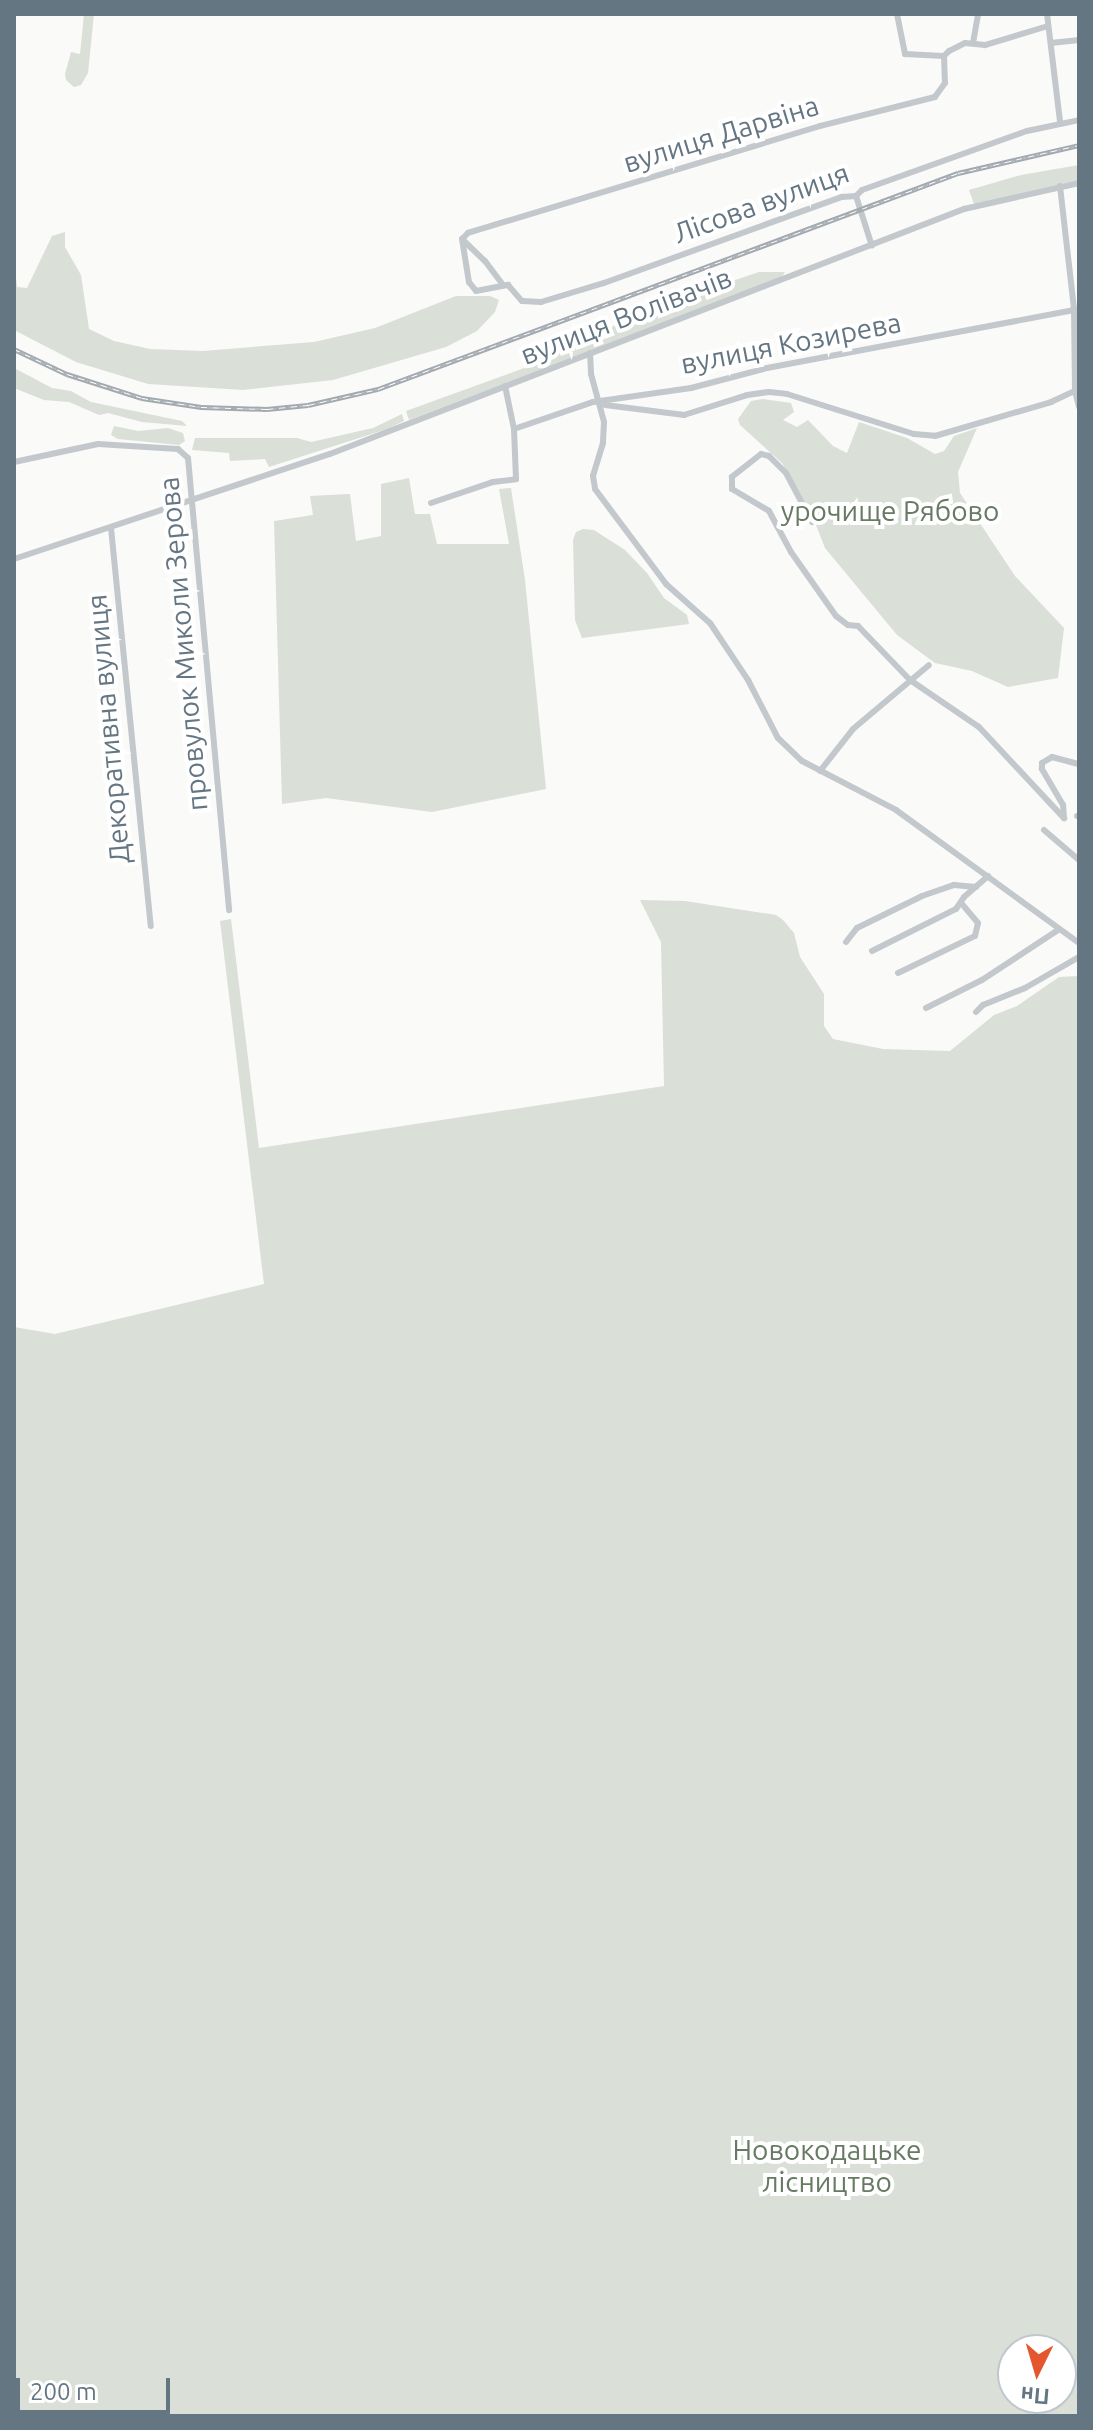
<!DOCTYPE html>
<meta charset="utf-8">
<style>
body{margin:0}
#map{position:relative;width:1093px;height:2430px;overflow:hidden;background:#fafaf8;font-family:Ubuntu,sans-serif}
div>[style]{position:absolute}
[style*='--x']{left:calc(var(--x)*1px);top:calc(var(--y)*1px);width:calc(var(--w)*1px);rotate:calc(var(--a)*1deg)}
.green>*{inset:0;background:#dadfd7}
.minor>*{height:6px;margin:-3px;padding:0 3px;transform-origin:3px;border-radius:3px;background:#c3c8cc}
.rail>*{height:5px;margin-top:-2.5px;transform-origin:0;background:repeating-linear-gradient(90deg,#fff 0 6px,#a2aab0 0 12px);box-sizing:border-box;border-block:2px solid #a2aab0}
span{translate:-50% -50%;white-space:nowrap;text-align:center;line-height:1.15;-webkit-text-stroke:8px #fff;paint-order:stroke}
.street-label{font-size:28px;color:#657683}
.park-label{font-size:28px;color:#687a64}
.frame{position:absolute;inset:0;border:16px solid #657683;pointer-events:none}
.north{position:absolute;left:997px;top:2334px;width:80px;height:80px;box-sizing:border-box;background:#fff;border:2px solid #c1c8cd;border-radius:50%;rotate:185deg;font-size:22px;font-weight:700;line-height:32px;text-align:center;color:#657683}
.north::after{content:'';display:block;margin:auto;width:28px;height:36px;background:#e4572e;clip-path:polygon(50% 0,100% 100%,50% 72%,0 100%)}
.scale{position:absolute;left:16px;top:2378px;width:154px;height:36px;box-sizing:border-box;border:4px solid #657683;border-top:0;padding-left:10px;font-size:24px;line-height:28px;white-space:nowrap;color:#657683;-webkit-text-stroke:6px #fff;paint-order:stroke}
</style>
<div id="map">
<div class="green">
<i style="clip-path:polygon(84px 14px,94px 14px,88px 73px,81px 85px,74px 87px,66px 80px,65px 74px,71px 52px,80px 54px)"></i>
<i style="clip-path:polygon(1079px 165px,1079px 182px,974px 204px,969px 190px,1021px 175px)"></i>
<i style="clip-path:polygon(65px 232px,65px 247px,81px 275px,89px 329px,114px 341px,150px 349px,203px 351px,314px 342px,375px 328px,456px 296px,490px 296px,499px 300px,495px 312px,477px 331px,446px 347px,333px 380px,243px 390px,148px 384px,76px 362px,14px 330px,14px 261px,17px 287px,27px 288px,52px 236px)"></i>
<i style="clip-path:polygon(759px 272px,785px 272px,781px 278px,409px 420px,406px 411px,538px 363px,630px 318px,677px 309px,703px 291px)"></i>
<i style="clip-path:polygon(14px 368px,52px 388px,71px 391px,91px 402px,182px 421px,187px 426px,142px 422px,108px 413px,99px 415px,69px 402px,44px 400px,14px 388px)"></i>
<i style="clip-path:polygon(763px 399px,791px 403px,794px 412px,783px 420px,797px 427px,808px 420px,833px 446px,847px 453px,859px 422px,907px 438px,935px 454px,944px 451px,954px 436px,977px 428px,958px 472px,960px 493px,1015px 576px,1064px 628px,1058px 678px,1008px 687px,972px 671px,935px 663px,897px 635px,825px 548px,812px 515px,782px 463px,740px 425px,738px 419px,751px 401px)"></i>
<i style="clip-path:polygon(402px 414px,404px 421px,387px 429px,269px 467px,265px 459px,230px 461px,229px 453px,192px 450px,195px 438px,297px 438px,311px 442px,373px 428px)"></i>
<i style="clip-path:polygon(114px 426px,138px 431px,168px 428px,183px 433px,185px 441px,179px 445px,118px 439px,111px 435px)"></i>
<i style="clip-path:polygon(409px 478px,415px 514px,430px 514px,437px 544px,509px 544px,499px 489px,511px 488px,525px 580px,546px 789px,432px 812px,326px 798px,282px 804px,274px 521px,313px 515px,310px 496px,350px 494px,356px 541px,381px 536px,381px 484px)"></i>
<i style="clip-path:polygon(583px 529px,594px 530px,625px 550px,647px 573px,664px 598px,687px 615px,689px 624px,582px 638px,575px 620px,573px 540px,576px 532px)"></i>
<i style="clip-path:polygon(evenodd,640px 900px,685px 901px,776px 915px,783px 920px,794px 933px,800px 957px,824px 994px,824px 1026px,833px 1039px,883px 1049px,950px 1051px,994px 1015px,1017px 1006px,1059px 977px,1079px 976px,1079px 2416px,14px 2416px,14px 1327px,55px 1334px,264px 1284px,220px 921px,231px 919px,259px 1148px,664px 1086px,661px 942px,640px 900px,1013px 2350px,1061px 2350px,1061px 2398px,1013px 2398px,1013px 2350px)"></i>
</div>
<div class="minor">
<i style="--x:897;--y:14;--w:41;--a:78.7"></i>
<i style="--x:905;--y:54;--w:39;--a:3"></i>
<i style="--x:1047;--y:14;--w:109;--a:83.1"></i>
<i style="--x:1048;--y:26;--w:66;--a:163.2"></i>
<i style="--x:985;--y:45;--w:20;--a:-174"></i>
<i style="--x:965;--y:43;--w:18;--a:153"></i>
<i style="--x:949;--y:51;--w:7;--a:135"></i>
<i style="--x:944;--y:56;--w:27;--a:88"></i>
<i style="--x:945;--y:83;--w:17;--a:126"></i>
<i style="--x:935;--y:97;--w:119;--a:165.8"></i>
<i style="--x:820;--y:126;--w:368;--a:163.1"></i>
<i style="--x:468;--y:233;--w:8;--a:135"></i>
<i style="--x:462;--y:239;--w:44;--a:80.8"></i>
<i style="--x:469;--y:282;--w:11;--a:52"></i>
<i style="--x:476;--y:291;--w:33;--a:-11"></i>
<i style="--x:508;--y:285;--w:21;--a:49"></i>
<i style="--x:522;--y:301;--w:19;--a:3"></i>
<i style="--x:541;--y:302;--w:66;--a:-16.8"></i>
<i style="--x:604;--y:283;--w:253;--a:-19.9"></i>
<i style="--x:842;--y:197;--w:14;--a:-4"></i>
<i style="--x:856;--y:196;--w:8;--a:-45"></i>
<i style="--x:862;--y:190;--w:175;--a:-19.7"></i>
<i style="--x:1027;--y:131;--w:53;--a:-11.9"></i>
<i style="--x:973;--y:43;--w:29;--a:-80"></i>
<i style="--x:1051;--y:43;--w:28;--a:-6"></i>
<i style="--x:1060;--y:186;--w:124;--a:83.5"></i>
<i style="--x:1074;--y:309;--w:82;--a:89.3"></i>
<i style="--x:1075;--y:391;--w:16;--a:76"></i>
<i style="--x:856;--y:196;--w:52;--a:72.3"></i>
<i style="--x:463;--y:240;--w:30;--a:44"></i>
<i style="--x:485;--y:261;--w:30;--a:53"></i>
<i style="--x:590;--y:353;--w:21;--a:87"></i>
<i style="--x:591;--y:374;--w:50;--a:74.8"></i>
<i style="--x:604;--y:422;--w:21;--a:93"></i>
<i style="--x:603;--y:443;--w:34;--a:107"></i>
<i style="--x:593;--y:476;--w:13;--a:81"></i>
<i style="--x:595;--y:489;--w:119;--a:53.2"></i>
<i style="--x:666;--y:584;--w:59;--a:41.6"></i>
<i style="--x:710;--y:623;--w:69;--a:56.3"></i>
<i style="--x:748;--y:680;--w:65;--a:62.7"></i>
<i style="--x:778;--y:738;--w:33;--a:44"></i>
<i style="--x:802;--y:761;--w:106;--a:27.5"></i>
<i style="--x:896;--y:810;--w:226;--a:36"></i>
<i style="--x:605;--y:405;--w:80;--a:7.2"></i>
<i style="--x:684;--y:415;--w:66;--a:-17.6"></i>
<i style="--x:747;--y:395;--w:22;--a:-8"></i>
<i style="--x:769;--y:392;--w:18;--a:6"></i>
<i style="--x:787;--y:394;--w:133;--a:17.5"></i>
<i style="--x:914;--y:434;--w:21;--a:5"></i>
<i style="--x:935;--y:436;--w:121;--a:-16.3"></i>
<i style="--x:1051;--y:402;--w:31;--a:-25"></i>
<i style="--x:514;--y:429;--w:83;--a:-18.9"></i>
<i style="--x:593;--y:402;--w:99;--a:-8.1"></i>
<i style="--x:691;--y:388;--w:79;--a:-14.7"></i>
<i style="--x:767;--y:368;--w:318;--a:-10.7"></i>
<i style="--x:14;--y:462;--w:86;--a:-12.1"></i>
<i style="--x:98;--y:444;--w:80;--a:3.6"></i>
<i style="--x:178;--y:449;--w:13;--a:42"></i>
<i style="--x:188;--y:458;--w:454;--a:84.8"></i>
<i style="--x:431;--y:503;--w:65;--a:-18.7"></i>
<i style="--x:493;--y:482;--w:23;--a:-7"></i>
<i style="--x:516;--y:479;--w:50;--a:-92.3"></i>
<i style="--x:514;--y:429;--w:44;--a:-101.8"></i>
<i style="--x:812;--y:522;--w:55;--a:-118"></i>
<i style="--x:786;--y:473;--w:24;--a:-135"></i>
<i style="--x:769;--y:456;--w:8;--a:-166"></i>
<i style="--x:761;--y:454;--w:37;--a:142"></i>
<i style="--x:732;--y:477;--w:12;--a:90"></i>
<i style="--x:732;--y:489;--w:43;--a:30.7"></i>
<i style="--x:769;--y:511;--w:47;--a:61.8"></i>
<i style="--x:791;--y:552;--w:78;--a:54.9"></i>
<i style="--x:836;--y:616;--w:15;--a:37"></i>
<i style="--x:848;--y:625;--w:10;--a:6"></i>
<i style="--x:858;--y:626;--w:75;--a:46.1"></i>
<i style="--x:910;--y:680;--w:83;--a:34.3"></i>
<i style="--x:979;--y:727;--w:125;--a:47"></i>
<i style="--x:111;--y:528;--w:400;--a:84.3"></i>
<i style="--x:14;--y:559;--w:333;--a:-18.4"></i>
<i style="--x:330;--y:454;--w:680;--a:-21.13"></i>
<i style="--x:964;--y:209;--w:118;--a:-12.7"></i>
<i style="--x:820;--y:771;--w:53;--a:-51.8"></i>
<i style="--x:853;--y:729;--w:99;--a:-40.1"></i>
<i style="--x:1077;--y:816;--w:2;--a:0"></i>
<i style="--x:1064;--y:818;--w:13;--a:-94"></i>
<i style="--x:1063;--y:805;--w:42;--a:-120.3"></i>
<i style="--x:1042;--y:769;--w:6;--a:-90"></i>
<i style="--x:1042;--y:763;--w:12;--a:-31"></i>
<i style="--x:1052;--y:757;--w:28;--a:15"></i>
<i style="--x:1044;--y:830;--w:46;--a:40.6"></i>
<i style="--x:846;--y:942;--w:18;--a:-52"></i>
<i style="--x:857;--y:928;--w:72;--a:-26.2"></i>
<i style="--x:922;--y:896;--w:34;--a:-19"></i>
<i style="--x:954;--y:885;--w:22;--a:5"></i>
<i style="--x:872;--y:951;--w:94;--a:-26.6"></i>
<i style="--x:956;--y:909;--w:14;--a:-56"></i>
<i style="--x:964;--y:897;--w:32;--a:-41"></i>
<i style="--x:898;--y:973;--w:85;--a:-25.7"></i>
<i style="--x:975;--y:936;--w:13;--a:-77"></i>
<i style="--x:978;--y:923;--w:25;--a:-130"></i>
<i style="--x:926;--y:1008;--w:63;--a:-26.6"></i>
<i style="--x:982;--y:980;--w:91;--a:-33.3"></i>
<i style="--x:976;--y:1012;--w:10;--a:-45"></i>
<i style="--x:983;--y:1005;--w:45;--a:-22"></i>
<i style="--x:1025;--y:988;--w:62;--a:-29.9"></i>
</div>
<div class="rail">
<i style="--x:14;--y:349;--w:59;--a:25.3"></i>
<i style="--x:67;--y:374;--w:79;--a:17.7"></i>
<i style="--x:142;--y:398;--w:60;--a:8.7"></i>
<i style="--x:201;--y:407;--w:66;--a:1.7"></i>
<i style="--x:267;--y:409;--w:41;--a:-5.6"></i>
<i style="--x:308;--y:405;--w:72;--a:-12.9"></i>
<i style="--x:378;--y:389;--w:619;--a:-20.43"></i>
<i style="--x:958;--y:173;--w:124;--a:-13"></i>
</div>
<div class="street-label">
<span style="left:721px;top:134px;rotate:-17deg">вулиця Дарвіна</span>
<span style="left:761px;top:203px;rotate:-20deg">Лісова вулиця</span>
<span style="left:626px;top:316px;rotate:-21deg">вулиця Волівачів</span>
<span style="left:791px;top:343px;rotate:-11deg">вулиця Козирева</span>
<span style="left:183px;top:644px;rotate:-95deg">провулок Миколи Зерова</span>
<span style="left:108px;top:729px;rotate:-95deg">Декоративна вулиця</span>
</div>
<div class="park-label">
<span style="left:890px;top:511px">урочище Рябово</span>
<span style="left:827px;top:2166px">Новокодацьке<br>лісництво</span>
</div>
<div class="frame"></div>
<div class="north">Пн</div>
<div class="scale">200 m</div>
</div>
